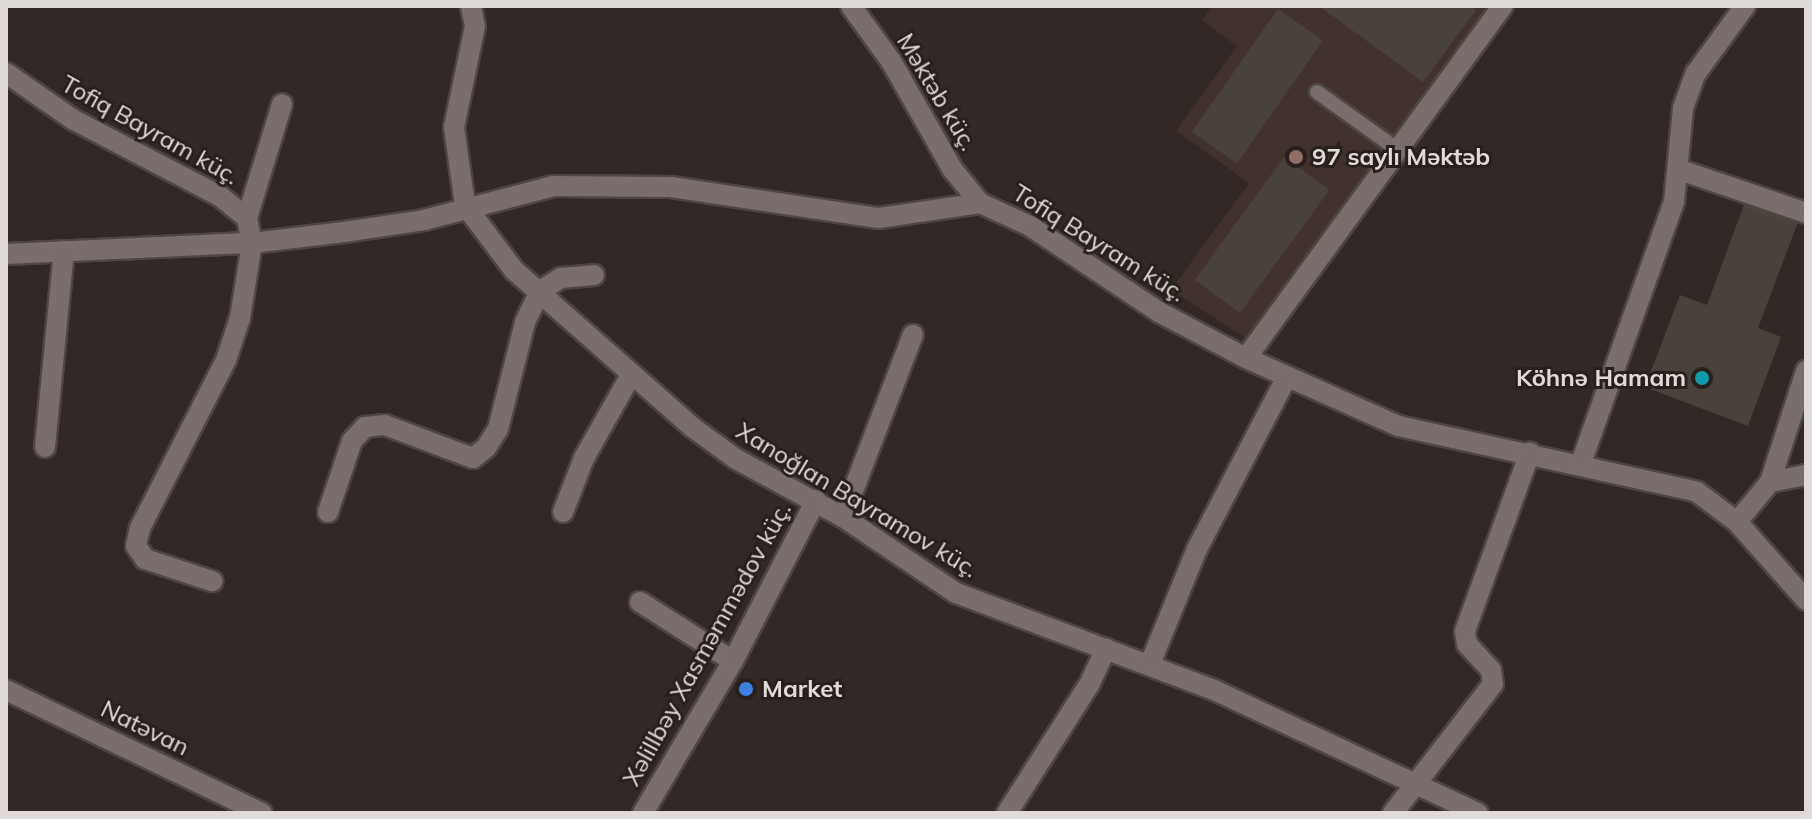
<!DOCTYPE html>
<meta charset="utf-8">
<style>
body{margin:0}
#map{position:relative;width:1812px;height:819px;overflow:hidden;background:#322926;font-family:Mulish,sans-serif}
div>[style]{position:absolute}
[style*='--x']{left:calc(var(--x)*1px);top:calc(var(--y)*1px);width:calc(var(--w)*1px);rotate:calc(var(--a)*1deg)}
.built>*{inset:0;background:#41322d}
.building>*{inset:0;background:#49423c;transform-origin:0 0}
.roads{filter:drop-shadow(2px 0 #4d4643) drop-shadow(-2px 0 #4d4643) drop-shadow(0 2px #4d4643) drop-shadow(0 -2px #4d4643)}
.lane>*{height:14px;margin:-7px;padding:0 7px;transform-origin:7px;border-radius:7px;background:#796e6b}
.street>*{height:20px;margin:-10px;padding:0 10px;transform-origin:10px;border-radius:10px;background:#796e6b}
.dots>*{width:22px;height:22px;translate:-50% -50%;box-sizing:border-box;border:4px solid #28201d;border-radius:50%}
span{translate:-50% -50%;white-space:nowrap;text-align:center;line-height:1.15;-webkit-text-stroke:6px #28201d;paint-order:stroke}
.street-label{font-size:24px;color:#e0dad8}
.poi-label{font-size:24px;color:#e0dad8;font-weight:700}
.left{translate:0 -50%;text-align:left}
.right{translate:-100% -50%;text-align:right}
.frame{position:absolute;inset:0;border:8px solid #e0dad8;pointer-events:none}
</style>
<div id="map">
<div class="built">
<i style="clip-path:polygon(1213px 6px,1488px 7px,1247px 339px,1171px 290px,1249px 183px,1176px 131px,1237px 46px,1202px 20px)"></i>
</div>
<div class="building">
<i style="clip-path:polygon(1319px 6px,1470px 6px,1476px 10px,1423px 82px)"></i>
<i style="left:1278px;top:9px;width:55px;height:150px;rotate:35deg"></i>
<i style="left:1284px;top:157px;width:56px;height:152px;rotate:36deg"></i>
<i style="clip-path:polygon(1745px 202px,1798px 222px,1758px 328px,1781px 337px,1748px 426px,1645px 387px,1680px 295px,1707px 305px)"></i>
</div>
<div class="roads">
<div class="lane">
<i style="--x:1317;--y:92;--w:100;--a:35.6"></i>
</div>
<div class="street">
<i style="--x:471;--y:6;--w:20;--a:79"></i>
<i style="--x:475;--y:26;--w:103;--a:101.7"></i>
<i style="--x:454;--y:127;--w:79;--a:82"></i>
<i style="--x:465;--y:205;--w:81;--a:53"></i>
<i style="--x:514;--y:270;--w:237;--a:41.4"></i>
<i style="--x:692;--y:427;--w:54;--a:36"></i>
<i style="--x:736;--y:459;--w:122;--a:28.5"></i>
<i style="--x:843;--y:517;--w:136;--a:33.9"></i>
<i style="--x:956;--y:593;--w:276;--a:20.6"></i>
<i style="--x:1214;--y:690;--w:291;--a:25"></i>
<i style="--x:851;--y:6;--w:68;--a:54"></i>
<i style="--x:891;--y:61;--w:125;--a:60.4"></i>
<i style="--x:953;--y:170;--w:43;--a:50.7"></i>
<i style="--x:6;--y:73;--w:83;--a:34.7"></i>
<i style="--x:74;--y:120;--w:166;--a:27.6"></i>
<i style="--x:221;--y:197;--w:33;--a:39"></i>
<i style="--x:247;--y:218;--w:25;--a:79"></i>
<i style="--x:252;--y:243;--w:76;--a:99.1"></i>
<i style="--x:240;--y:318;--w:44;--a:108.4"></i>
<i style="--x:226;--y:360;--w:189;--a:117.1"></i>
<i style="--x:140;--y:528;--w:18;--a:103"></i>
<i style="--x:136;--y:546;--w:16;--a:55"></i>
<i style="--x:145;--y:559;--w:71;--a:18.2"></i>
<i style="--x:1680;--y:170;--w:133;--a:18.8"></i>
<i style="--x:247;--y:218;--w:119;--a:-72.9"></i>
<i style="--x:6;--y:254;--w:246;--a:-2.6"></i>
<i style="--x:252;--y:243;--w:93;--a:-6.8"></i>
<i style="--x:344;--y:232;--w:81;--a:-8.5"></i>
<i style="--x:424;--y:220;--w:134;--a:-14.7"></i>
<i style="--x:554;--y:186;--w:117;--a:0.5"></i>
<i style="--x:671;--y:187;--w:210;--a:8.5"></i>
<i style="--x:879;--y:218;--w:102;--a:-8.4"></i>
<i style="--x:980;--y:203;--w:55;--a:24.7"></i>
<i style="--x:1030;--y:226;--w:155;--a:33.7"></i>
<i style="--x:1159;--y:312;--w:98;--a:27.9"></i>
<i style="--x:1246;--y:358;--w:167;--a:24.1"></i>
<i style="--x:1398;--y:426;--w:306;--a:12.4"></i>
<i style="--x:1697;--y:492;--w:50;--a:36.9"></i>
<i style="--x:1737;--y:522;--w:104;--a:48.5"></i>
<i style="--x:1246;--y:358;--w:436;--a:-53.9"></i>
<i style="--x:45;--y:447;--w:197;--a:-84.5"></i>
<i style="--x:1581;--y:463;--w:277;--a:-70.4"></i>
<i style="--x:1674;--y:202;--w:94;--a:-84.5"></i>
<i style="--x:1683;--y:108;--w:37;--a:-70"></i>
<i style="--x:1696;--y:73;--w:83;--a:-53.8"></i>
<i style="--x:1770;--y:482;--w:117;--a:-72"></i>
<i style="--x:328;--y:512;--w:75;--a:-71.3"></i>
<i style="--x:352;--y:441;--w:19;--a:-47"></i>
<i style="--x:365;--y:427;--w:20;--a:-6"></i>
<i style="--x:385;--y:425;--w:94;--a:20.6"></i>
<i style="--x:473;--y:458;--w:16;--a:-38"></i>
<i style="--x:486;--y:448;--w:22;--a:-58"></i>
<i style="--x:498;--y:429;--w:110;--a:-75.8"></i>
<i style="--x:525;--y:322;--w:34;--a:-64"></i>
<i style="--x:540;--y:291;--w:25;--a:-32"></i>
<i style="--x:561;--y:278;--w:33;--a:-5"></i>
<i style="--x:563;--y:512;--w:58;--a:-68.7"></i>
<i style="--x:584;--y:458;--w:95;--a:-60.5"></i>
<i style="--x:843;--y:517;--w:195;--a:-69"></i>
<i style="--x:1737;--y:522;--w:52;--a:-50.5"></i>
<i style="--x:1770;--y:482;--w:37;--a:-11"></i>
<i style="--x:640;--y:602;--w:110;--a:32.4"></i>
<i style="--x:1150;--y:664;--w:124;--a:-67.8"></i>
<i style="--x:1197;--y:549;--w:192;--a:-62.4"></i>
<i style="--x:6;--y:690;--w:284;--a:25.7"></i>
<i style="--x:643;--y:813;--w:177;--a:-59.4"></i>
<i style="--x:733;--y:661;--w:181;--a:-62.7"></i>
<i style="--x:1007;--y:813;--w:154;--a:-57.4"></i>
<i style="--x:1090;--y:683;--w:38;--a:-65"></i>
<i style="--x:1393;--y:813;--w:163;--a:-52.2"></i>
<i style="--x:1493;--y:684;--w:14;--a:-98"></i>
<i style="--x:1491;--y:670;--w:35;--a:-133"></i>
<i style="--x:1467;--y:644;--w:13;--a:-99"></i>
<i style="--x:1465;--y:631;--w:190;--a:-70"></i>
</div>
</div>
<div class="dots">
<i style="left:1296px;top:157px;background:#8d6e63"></i>
<i style="left:1702px;top:378px;background:#0f9aa8"></i>
<i style="left:746px;top:689px;background:#3f7fe0"></i>
</div>
<div class="street-label">
<span style="left:937px;top:92px;rotate:59deg">Məktəb küç.</span>
<span style="left:150px;top:130px;rotate:29deg">Tofiq Bayram küç.</span>
<span style="left:1099px;top:243px;rotate:32deg">Tofiq Bayram küç.</span>
<span style="left:857px;top:500px;rotate:31deg">Xanoğlan Bayramov küç.</span>
<span style="left:707px;top:644px;rotate:-61deg">Xəlillbəy Xasməmmədov küç.</span>
<span style="left:145px;top:728px;rotate:26deg">Natəvan</span>
</div>
<div class="poi-label">
<span class="left" style="left:1312px;top:157px">97 saylı Məktəb</span>
<span class="right" style="left:1686px;top:378px">Köhnə Hamam</span>
<span class="left" style="left:762px;top:689px">Market</span>
</div>
<div class="frame"></div>
</div>
